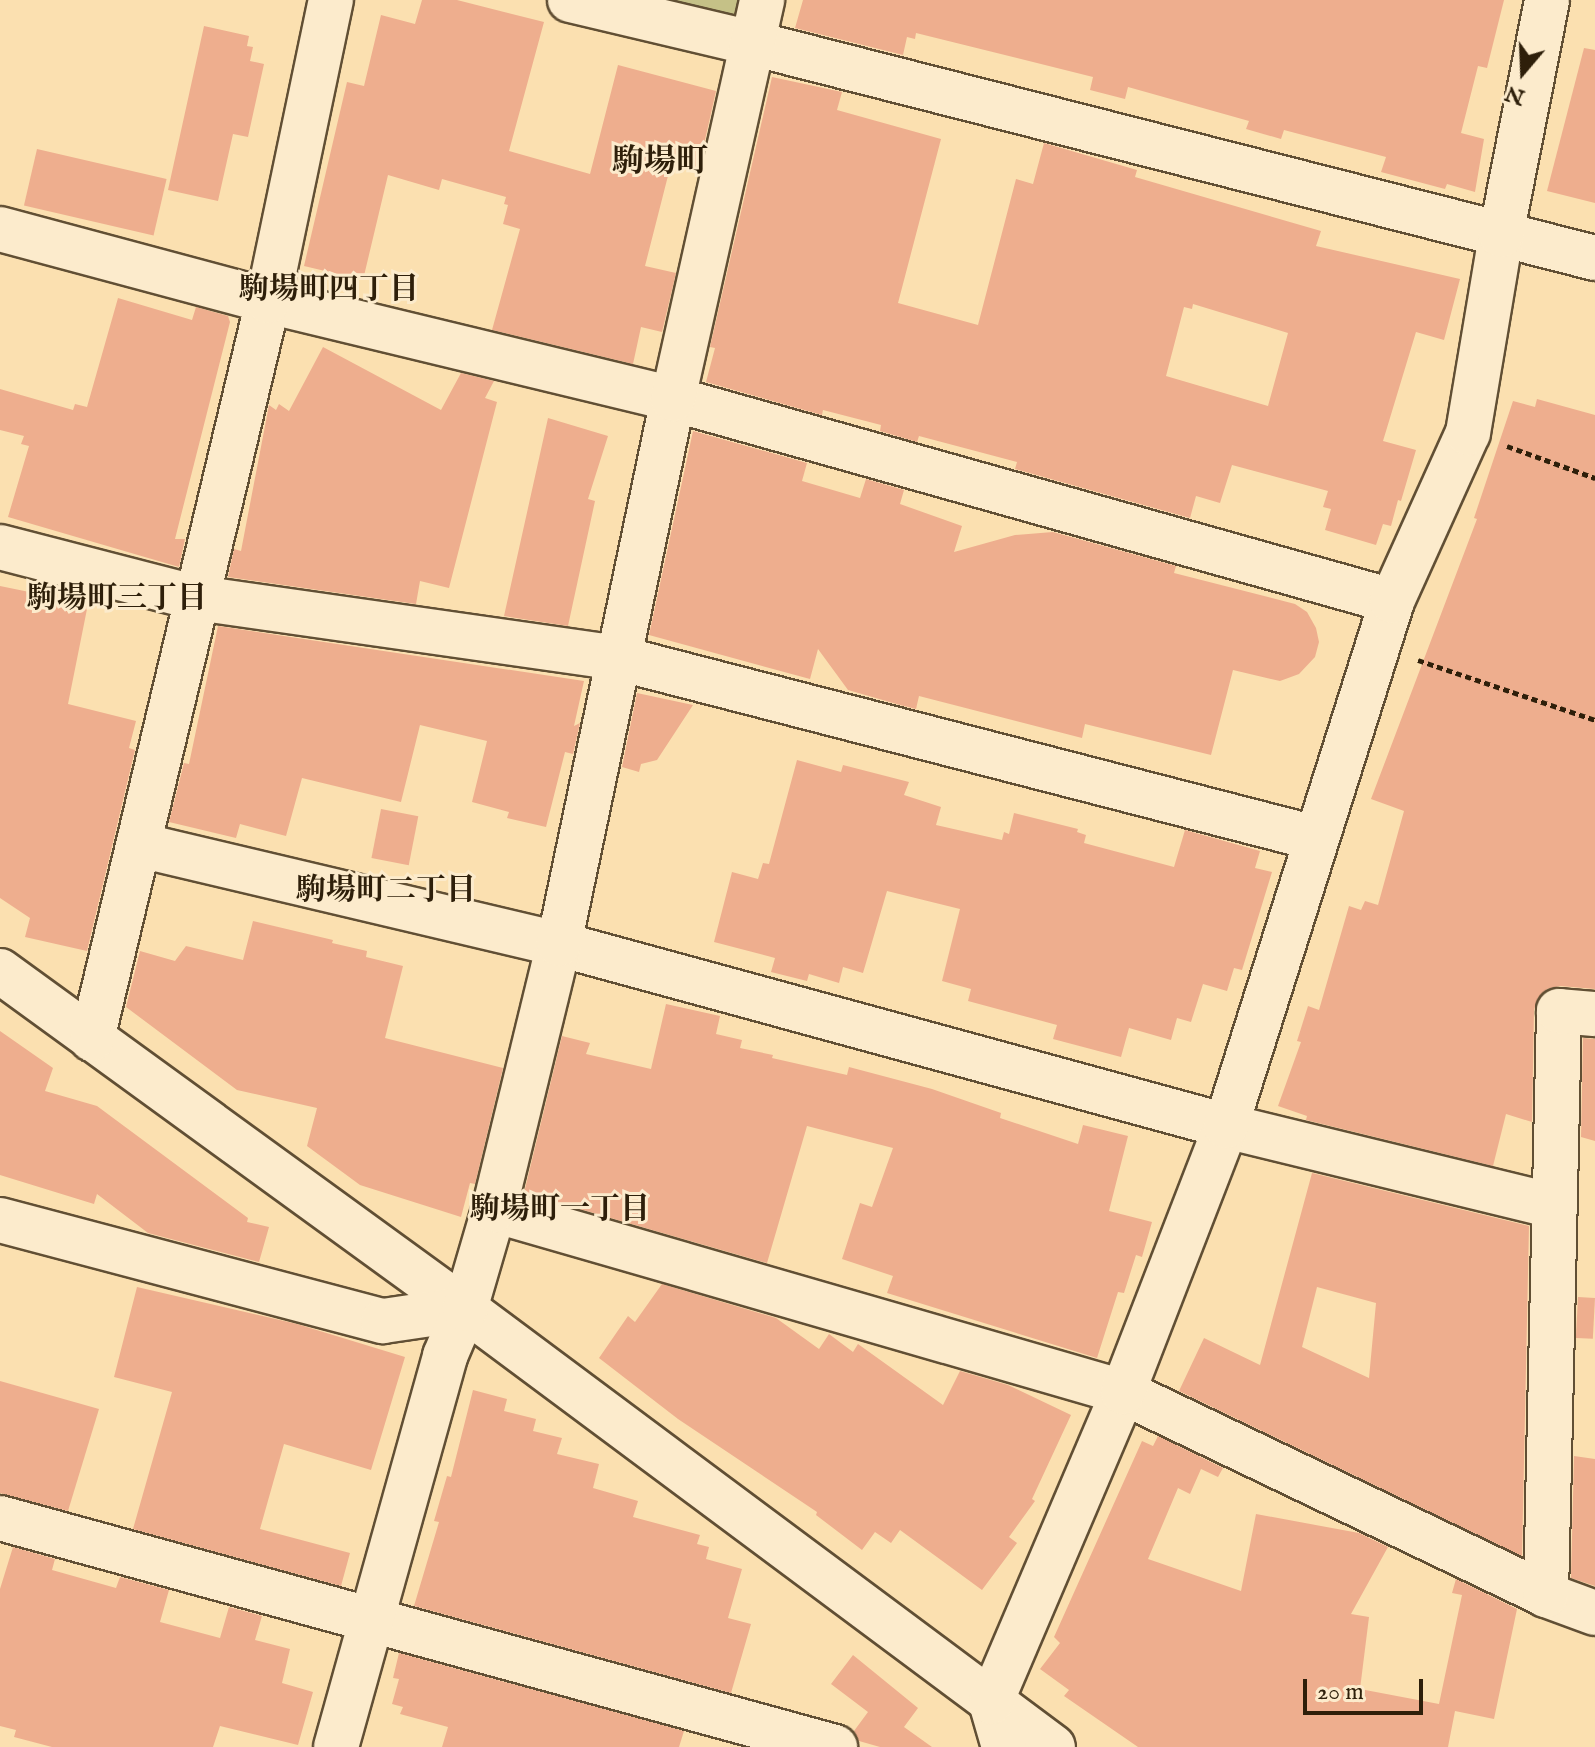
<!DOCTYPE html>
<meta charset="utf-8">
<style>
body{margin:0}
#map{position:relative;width:1595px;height:1747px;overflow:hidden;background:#fbe0b0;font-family:"IM FELL English","Noto Serif JP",serif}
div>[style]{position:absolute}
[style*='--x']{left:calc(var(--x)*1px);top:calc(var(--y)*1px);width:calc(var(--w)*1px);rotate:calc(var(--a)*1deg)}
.green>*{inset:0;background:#c5c187}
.building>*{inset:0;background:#eeae8e;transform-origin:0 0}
.path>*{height:5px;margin-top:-2.5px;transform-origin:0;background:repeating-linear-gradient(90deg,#2e1f0a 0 6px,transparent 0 10px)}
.roads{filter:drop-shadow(2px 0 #614f34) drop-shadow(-2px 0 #614f34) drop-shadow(0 2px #614f34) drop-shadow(0 -2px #614f34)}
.minor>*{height:44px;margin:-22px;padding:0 22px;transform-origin:22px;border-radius:22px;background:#fcebcc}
span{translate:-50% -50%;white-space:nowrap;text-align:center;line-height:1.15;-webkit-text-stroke:6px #fcebcc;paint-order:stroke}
.neighbourhood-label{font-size:30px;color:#2e1f0a;font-weight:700}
.quarter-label{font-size:32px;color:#2e1f0a;font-weight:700}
.north{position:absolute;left:1483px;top:32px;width:80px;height:80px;-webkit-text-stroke:6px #fcebcc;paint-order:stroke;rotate:199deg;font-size:22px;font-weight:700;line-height:32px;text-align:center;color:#2e1f0a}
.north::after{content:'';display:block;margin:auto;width:28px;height:36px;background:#2e1f0a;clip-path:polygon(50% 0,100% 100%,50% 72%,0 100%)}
.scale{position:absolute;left:1303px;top:1679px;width:120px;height:36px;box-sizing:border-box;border:4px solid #2e1f0a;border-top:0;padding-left:10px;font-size:24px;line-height:28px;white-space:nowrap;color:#2e1f0a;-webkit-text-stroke:6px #fcebcc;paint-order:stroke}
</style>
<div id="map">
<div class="green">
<i style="clip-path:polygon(647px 0,752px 0,746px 24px)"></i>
</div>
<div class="building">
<i style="clip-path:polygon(422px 0,457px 0,544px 22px,509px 151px,590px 174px,618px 65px,716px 91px,698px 171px,671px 164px,645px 266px,676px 273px,662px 332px,641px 327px,633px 364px,492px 330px,520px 229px,503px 224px,508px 205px,504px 204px,506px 197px,442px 179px,439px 190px,388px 175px,363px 280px,304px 266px,347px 82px,364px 86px,381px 15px,415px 24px)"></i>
<i style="clip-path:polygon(803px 0,1504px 0,1487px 68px,1478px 66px,1461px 133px,1484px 139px,1475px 192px,1447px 184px,1445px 189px,1381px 172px,1386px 157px,1284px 130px,1281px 139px,1246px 129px,1249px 121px,1128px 87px,1125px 99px,1090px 90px,1093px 77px,916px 33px,915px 39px,907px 37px,903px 55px,795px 28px)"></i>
<i style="clip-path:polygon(204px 26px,249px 36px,247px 46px,253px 47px,250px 61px,264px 64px,248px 137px,233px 134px,218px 201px,168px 190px)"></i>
<i style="clip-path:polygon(1584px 48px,1595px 50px,1595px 203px,1547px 191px)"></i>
<i style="clip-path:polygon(evenodd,772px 77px,842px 92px,837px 110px,941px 139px,898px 303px,978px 325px,1016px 179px,1033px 184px,1044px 143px,1137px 170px,1135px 177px,1321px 231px,1316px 246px,1460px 279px,1444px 340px,1416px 332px,1383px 441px,1416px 450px,1401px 501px,1398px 500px,1391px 526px,1383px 524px,1376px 545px,1325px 530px,1331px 509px,1323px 507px,1328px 491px,1232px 465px,1220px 503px,1196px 496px,1190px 518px,1015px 469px,1017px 462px,919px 436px,917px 442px,880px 431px,881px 425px,823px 410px,822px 415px,706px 382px,715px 348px,710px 347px,772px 77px,1193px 304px,1288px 333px,1268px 406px,1166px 376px,1184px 307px,1192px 309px,1193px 304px)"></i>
<i style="left:37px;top:149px;width:133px;height:58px;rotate:13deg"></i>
<i style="clip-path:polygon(118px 298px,192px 320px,196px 307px,228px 316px,230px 322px,175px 539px,185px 539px,179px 567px,8px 517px,29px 446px,21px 444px,24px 436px,0 430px,0 389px,73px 410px,75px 404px,87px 407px)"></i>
<i style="clip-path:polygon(323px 347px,441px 410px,461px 373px,494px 381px,485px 398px,497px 402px,449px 588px,420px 581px,416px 604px,228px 577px,234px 549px,241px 551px,269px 405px,276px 410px,279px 404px,289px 411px)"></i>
<i style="clip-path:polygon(1537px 399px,1595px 415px,1595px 989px,1560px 986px,1547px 989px,1538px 998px,1534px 1010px,1532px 1122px,1506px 1114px,1493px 1166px,1306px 1120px,1307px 1116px,1278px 1106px,1301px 1042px,1297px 1041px,1308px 1006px,1319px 1010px,1349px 906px,1361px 910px,1365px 901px,1378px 905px,1404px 811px,1371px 799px,1477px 519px,1474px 518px,1513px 401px,1535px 407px)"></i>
<i style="clip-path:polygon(548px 418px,608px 436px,588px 499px,595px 501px,568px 626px,504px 616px)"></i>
<i style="clip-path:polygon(693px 431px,807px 463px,802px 481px,860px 498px,866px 479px,904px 490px,900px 504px,962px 526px,954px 552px,1015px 535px,1053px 532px,1176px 566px,1174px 573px,1295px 604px,1307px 612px,1316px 628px,1319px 642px,1315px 657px,1299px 674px,1280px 681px,1233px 670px,1211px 755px,1085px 724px,1082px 738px,919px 696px,916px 709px,900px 705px,848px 690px,818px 649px,810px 679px,649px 635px)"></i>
<i style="clip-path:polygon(0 586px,88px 604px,68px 704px,136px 721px,129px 748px,135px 750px,87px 951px,25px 937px,30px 918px,0 898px)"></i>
<i style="clip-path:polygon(218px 626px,584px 681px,574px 726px,580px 723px,573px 754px,565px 752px,546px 827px,507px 818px,509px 812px,472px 802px,487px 741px,420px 725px,401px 802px,302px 778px,286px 836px,240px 824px,236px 838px,169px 822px,184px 763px,189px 764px)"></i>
<i style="clip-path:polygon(637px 693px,693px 705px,657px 760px,641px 764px,639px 772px,622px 767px)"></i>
<i style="clip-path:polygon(797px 760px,841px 772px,843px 765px,909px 782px,904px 795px,941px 807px,936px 825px,1002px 840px,1004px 832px,1009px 834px,1014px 813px,1078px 829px,1077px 832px,1086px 835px,1084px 843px,1174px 867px,1185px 830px,1260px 851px,1255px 868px,1272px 872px,1242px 970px,1234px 968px,1227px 991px,1203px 984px,1191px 1022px,1177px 1018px,1171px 1040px,1129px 1028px,1121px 1057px,1053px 1039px,1057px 1025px,968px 1001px,971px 989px,942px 981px,960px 909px,887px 891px,863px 973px,843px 967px,839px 983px,809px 974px,807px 981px,771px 972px,775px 958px,714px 942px,732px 872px,758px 879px,763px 863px,769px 864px)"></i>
<i style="left:381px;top:809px;width:38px;height:50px;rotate:11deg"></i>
<i style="clip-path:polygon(253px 921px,333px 940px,332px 943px,367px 951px,366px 957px,403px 966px,385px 1038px,503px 1068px,475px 1184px,470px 1183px,461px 1217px,360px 1185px,307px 1146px,317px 1108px,237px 1090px,126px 1007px,140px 951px,175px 961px,186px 946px,243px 960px)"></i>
<i style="clip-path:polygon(666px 1004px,720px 1016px,716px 1034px,742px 1040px,740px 1048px,773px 1055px,772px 1058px,847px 1075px,849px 1067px,932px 1089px,1001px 1113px,1000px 1118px,1078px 1144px,1083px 1125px,1128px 1136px,1109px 1211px,1152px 1222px,1142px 1257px,1136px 1255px,1124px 1293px,1118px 1292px,1097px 1358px,887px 1293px,893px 1276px,842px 1259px,860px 1203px,872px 1207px,893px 1148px,807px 1126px,767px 1263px,524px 1193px,562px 1036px,590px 1043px,586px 1054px,651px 1069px)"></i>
<i style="clip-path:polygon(0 1031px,53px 1068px,45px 1091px,97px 1106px,248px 1218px,247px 1222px,269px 1227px,259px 1262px,148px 1233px,97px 1194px,94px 1204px,0 1175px)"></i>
<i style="clip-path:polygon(1583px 1038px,1595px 1039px,1595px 1141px,1581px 1137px)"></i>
<i style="clip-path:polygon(evenodd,1312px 1173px,1529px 1226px,1522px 1556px,1179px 1391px,1204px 1338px,1260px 1365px,1312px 1173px,1317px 1287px,1376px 1303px,1369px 1378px,1302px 1347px,1317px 1287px)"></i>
<i style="clip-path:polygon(662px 1284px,776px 1318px,819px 1349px,829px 1334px,853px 1352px,858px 1344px,943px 1405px,960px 1371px,1008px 1385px,1071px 1415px,1032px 1499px,1035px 1501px,1009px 1537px,1017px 1543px,982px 1590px,900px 1530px,891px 1543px,875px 1532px,862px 1550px,816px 1515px,817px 1512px,678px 1419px,599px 1358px,628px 1316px,635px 1322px)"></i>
<i style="clip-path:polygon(137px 1287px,297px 1324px,405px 1357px,371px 1470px,284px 1444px,260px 1529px,350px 1553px,341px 1586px,133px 1529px,172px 1392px,114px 1377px)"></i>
<i style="left:1578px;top:1297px;width:17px;height:41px;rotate:3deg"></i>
<i style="clip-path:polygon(0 1381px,99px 1409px,68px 1511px,0 1493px)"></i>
<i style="clip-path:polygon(473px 1390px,507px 1399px,504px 1411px,536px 1419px,533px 1431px,562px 1438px,557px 1454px,599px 1464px,593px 1488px,638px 1501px,633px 1517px,700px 1535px,697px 1544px,709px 1547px,706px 1559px,742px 1569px,728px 1618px,751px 1624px,731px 1693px,414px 1606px,439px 1522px,434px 1521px,447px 1476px,451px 1477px)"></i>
<i style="clip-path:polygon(1158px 1436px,1223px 1468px,1218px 1477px,1201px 1469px,1190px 1494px,1178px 1488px,1148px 1559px,1241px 1591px,1256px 1514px,1359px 1533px,1388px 1547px,1351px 1614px,1369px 1617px,1360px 1689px,1439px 1704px,1462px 1595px,1452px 1593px,1456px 1579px,1517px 1609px,1494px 1719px,1455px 1711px,1448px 1747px,1138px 1747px,1064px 1696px,1069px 1690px,1040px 1669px,1060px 1643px,1054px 1637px,1142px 1441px,1153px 1446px)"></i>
<i style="clip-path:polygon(1574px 1456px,1595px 1459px,1595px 1586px,1571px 1578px)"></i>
<i style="clip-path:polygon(13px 1547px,55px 1559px,52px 1570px,116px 1588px,120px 1577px,169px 1590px,160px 1622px,220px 1638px,229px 1607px,262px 1616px,255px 1640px,290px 1649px,282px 1683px,313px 1692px,298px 1745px,220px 1726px,213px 1747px,52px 1747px,14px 1737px,16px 1730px,0 1726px,0 1589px)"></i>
<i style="clip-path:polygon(399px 1653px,684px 1731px,679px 1747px,442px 1747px,448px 1727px,400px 1714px,403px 1707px,392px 1704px,399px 1679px,393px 1678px)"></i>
<i style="clip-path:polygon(853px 1655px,918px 1708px,904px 1727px,932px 1747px,880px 1747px,859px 1741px,854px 1731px,868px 1712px,831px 1684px)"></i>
</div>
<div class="path">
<i style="--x:1507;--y:446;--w:94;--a:20"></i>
<i style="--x:1418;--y:660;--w:187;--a:18.7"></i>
</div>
<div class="roads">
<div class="minor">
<i style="--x:570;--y:0;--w:187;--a:13.3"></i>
<i style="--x:752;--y:43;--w:870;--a:14.31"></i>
<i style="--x:0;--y:229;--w:278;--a:15"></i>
<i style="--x:268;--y:301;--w:417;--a:13.6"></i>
<i style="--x:673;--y:399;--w:747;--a:15.69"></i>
<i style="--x:0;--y:547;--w:203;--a:14.5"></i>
<i style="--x:197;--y:598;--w:425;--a:8.1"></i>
<i style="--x:618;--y:658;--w:720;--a:14.48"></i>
<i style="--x:139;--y:845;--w:432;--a:13.3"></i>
<i style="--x:559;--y:944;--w:691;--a:15.26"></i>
<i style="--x:1226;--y:1126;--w:337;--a:13.7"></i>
<i style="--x:0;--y:971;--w:575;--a:36.01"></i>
<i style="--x:465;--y:1309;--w:733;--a:36.68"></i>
<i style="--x:92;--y:1039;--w:759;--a:-76.59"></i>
<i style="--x:268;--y:301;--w:308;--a:-78.2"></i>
<i style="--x:494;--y:1210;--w:655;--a:16.14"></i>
<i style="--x:1123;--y:1392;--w:469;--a:25.6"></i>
<i style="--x:1546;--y:1595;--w:52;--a:20.2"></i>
<i style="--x:0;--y:1220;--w:396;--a:14.8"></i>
<i style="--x:383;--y:1321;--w:83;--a:-8.3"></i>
<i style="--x:0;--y:1518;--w:866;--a:15.34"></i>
<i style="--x:1546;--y:1595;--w:584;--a:-88.72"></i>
<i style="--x:1559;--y:1011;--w:36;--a:5"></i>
<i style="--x:336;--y:1747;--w:406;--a:-74.4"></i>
<i style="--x:445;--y:1356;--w:51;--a:-66.9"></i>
<i style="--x:465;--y:1309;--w:103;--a:-73.7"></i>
<i style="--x:494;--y:1210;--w:274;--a:-76.3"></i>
<i style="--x:559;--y:944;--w:557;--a:-78.19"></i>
<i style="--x:673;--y:399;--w:409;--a:-77.4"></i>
<i style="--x:1004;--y:1747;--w:47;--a:-106.1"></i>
<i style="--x:991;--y:1702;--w:337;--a:-66.9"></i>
<i style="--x:1123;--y:1392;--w:285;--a:-68.8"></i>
<i style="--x:1226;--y:1126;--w:551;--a:-72.45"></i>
<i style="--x:1392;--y:601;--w:184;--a:-65.7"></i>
<i style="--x:1468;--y:433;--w:201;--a:-80.5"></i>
<i style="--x:1501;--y:235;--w:239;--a:-78.9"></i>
</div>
</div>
<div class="neighbourhood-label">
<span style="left:329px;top:290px">駒場町四丁目</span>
<span style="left:117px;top:599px">駒場町三丁目</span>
<span style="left:386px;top:891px">駒場町二丁目</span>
<span style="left:560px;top:1210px">駒場町一丁目</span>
</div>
<div class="quarter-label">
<span style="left:660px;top:163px">駒場町</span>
</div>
<div class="north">N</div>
<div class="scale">20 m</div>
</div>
